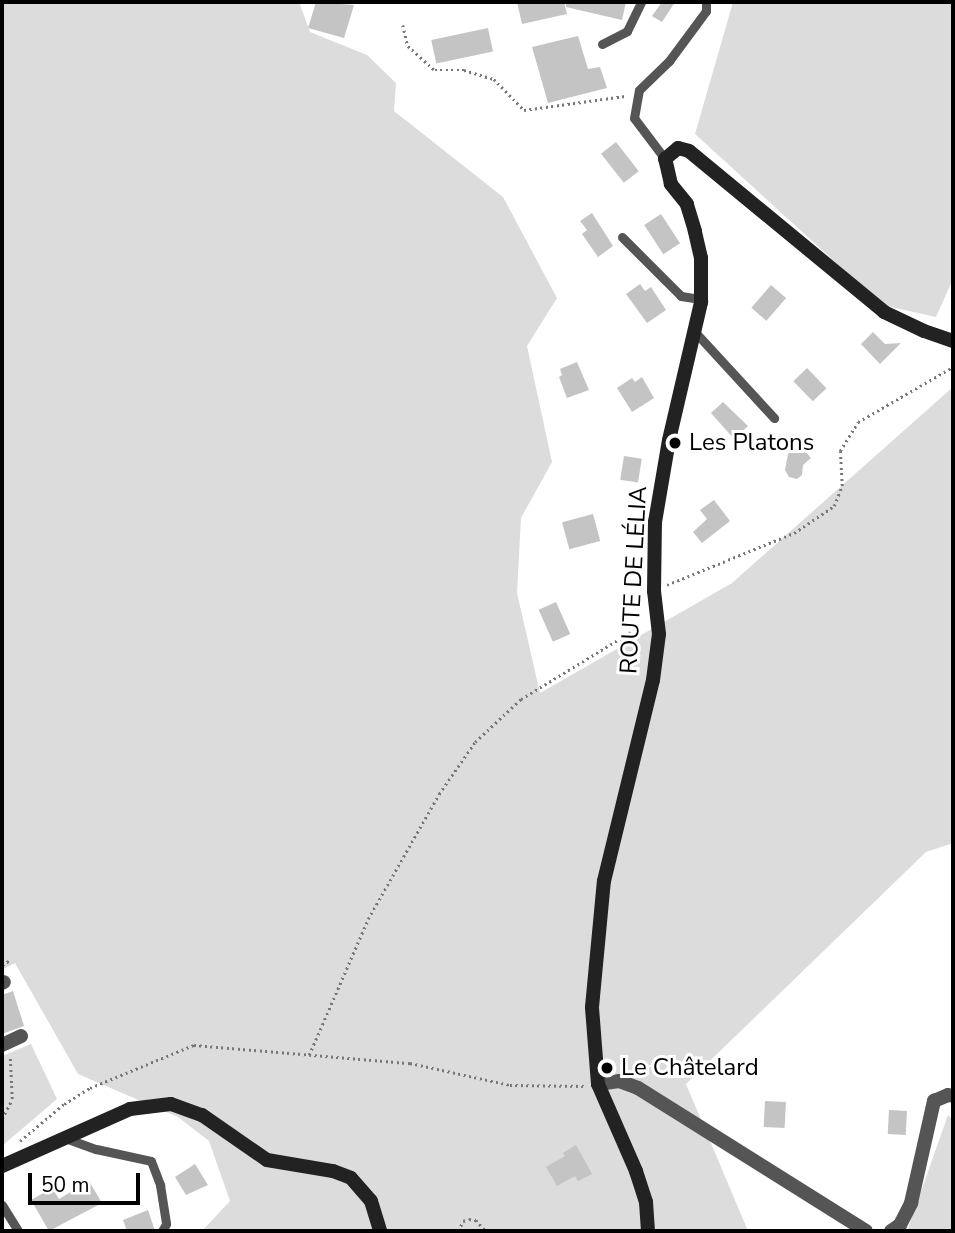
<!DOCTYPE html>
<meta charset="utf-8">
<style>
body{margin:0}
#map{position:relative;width:955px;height:1233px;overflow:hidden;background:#fff;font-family:"Nunito Sans",sans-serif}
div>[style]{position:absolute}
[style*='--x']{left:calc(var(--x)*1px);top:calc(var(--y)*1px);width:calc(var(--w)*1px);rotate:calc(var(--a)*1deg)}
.green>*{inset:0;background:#dcdcdc}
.building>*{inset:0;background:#c4c4c4;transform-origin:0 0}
.path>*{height:2.5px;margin-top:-1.25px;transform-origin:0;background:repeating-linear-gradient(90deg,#777 0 2px,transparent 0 5.5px)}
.lane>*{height:9px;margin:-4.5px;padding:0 4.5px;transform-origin:4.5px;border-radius:4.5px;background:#555}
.street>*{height:14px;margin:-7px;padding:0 7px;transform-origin:7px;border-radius:7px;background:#555}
.secondary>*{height:14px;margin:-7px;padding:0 7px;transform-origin:7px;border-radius:7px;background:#222}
.dots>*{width:19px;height:19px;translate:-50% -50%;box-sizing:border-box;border:4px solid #fff;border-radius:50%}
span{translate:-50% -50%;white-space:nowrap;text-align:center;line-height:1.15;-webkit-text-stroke:6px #fff;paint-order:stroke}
.poi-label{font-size:24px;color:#000}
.left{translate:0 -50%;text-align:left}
.street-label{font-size:24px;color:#000}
.frame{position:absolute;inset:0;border:4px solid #000;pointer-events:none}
.scale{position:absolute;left:28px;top:1173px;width:112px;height:32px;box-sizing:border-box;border:4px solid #000;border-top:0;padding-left:9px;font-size:21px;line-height:24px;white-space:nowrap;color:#000;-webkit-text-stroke:5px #fff;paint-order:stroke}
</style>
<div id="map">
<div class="green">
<i style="clip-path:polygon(2px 2px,299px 2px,310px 32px,367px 55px,396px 83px,394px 111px,503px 197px,557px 298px,527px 346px,552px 462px,521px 518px,517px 593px,540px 693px,732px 583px,953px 387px,953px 843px,926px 852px,686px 1084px,748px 1231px,202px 1231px,230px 1201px,209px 1141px,178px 1117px,78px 1074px,15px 963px,2px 970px)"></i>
<i style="clip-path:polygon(733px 2px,953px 2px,953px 279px,936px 317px,882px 305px,695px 134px)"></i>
<i style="clip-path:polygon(31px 1044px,57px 1099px,2px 1146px,2px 1056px)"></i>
<i style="clip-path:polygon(948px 1115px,953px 1120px,953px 1231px,907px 1231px)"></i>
</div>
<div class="building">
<i style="clip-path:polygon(316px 2px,354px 5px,344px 38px,308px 28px)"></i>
<i style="clip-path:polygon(517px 2px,564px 2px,567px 14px,522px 24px)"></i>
<i style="clip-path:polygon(566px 2px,626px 2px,622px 20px,566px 7px)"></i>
<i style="clip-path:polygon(662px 2px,675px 2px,662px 22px,652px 16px)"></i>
<i style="left:488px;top:28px;width:24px;height:58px;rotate:78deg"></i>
<i style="clip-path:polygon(578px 36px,588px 69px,600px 67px,607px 88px,548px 103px,532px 47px)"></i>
<i style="left:616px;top:142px;width:37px;height:19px;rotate:52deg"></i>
<i style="clip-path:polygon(592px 213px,613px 246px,598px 257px,582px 234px,587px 230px,580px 221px)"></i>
<i style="left:661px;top:214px;width:35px;height:20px;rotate:57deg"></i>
<i style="clip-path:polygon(640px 284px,645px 291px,651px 287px,666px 310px,647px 323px,626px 294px)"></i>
<i style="left:771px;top:285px;width:20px;height:30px;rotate:41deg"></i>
<i style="clip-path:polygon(873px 332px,885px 344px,901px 343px,880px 364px,861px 344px)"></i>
<i style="clip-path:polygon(577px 362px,589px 390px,567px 398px,559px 377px,562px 375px,560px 369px)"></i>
<i style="left:807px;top:368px;width:28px;height:19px;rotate:46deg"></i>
<i style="clip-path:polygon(642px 377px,654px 398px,632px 412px,617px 388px,632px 378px,635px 382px)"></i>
<i style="clip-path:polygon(723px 402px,748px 426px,734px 439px,711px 413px)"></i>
<i style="clip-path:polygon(799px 444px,811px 458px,803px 465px,802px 475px,797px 479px,789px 477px,785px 470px,788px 454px)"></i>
<i style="left:624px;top:456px;width:18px;height:24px;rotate:9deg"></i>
<i style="clip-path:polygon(714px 500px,730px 521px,702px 543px,693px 532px,707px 519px,700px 510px)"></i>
<i style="left:593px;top:514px;width:28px;height:32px;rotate:75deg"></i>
<i style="left:556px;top:602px;width:35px;height:19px;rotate:66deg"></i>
<i style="clip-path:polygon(13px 991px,24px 1026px,2px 1034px,2px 995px)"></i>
<i style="left:765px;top:1101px;width:21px;height:26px;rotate:3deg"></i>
<i style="left:889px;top:1110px;width:18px;height:24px;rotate:3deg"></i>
<i style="clip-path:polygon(576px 1145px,592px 1174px,578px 1181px,575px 1176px,557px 1186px,546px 1167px,565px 1156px,563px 1153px)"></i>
<i style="clip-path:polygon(195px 1164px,208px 1185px,186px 1195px,175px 1177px)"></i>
<i style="clip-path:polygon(89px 1181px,102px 1203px,49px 1231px,31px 1200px,52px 1188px,59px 1199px)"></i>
<i style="clip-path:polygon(148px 1210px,155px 1231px,127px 1231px,123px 1220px)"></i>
</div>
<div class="path">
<i style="--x:403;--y:25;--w:22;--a:77"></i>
<i style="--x:408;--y:46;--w:36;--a:42"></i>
<i style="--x:435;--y:70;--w:29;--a:0"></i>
<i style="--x:464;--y:70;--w:31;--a:17"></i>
<i style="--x:494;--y:79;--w:43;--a:45.9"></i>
<i style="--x:524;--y:110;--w:102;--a:-7.9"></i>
<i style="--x:667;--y:585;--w:137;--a:-22.3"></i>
<i style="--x:794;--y:533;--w:48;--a:-34"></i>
<i style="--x:834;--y:506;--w:22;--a:-68"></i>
<i style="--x:842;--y:486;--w:35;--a:-93"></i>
<i style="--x:840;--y:451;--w:34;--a:-58"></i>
<i style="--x:858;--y:422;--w:110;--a:-30.1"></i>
<i style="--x:2;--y:965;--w:9;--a:-32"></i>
<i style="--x:309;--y:1055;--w:148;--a:-66.5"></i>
<i style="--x:368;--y:919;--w:144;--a:-60.4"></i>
<i style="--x:439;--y:794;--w:63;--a:-55.3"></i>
<i style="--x:475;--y:742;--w:63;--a:-43.1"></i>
<i style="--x:521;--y:699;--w:142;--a:-31.4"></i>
<i style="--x:2;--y:1119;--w:22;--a:-63"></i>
<i style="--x:12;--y:1099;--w:43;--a:-92.7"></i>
<i style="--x:20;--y:1141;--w:57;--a:-40.1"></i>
<i style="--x:64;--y:1104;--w:31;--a:-32"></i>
<i style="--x:90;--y:1088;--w:113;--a:-22.5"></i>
<i style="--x:194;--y:1045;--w:217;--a:4.8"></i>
<i style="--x:410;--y:1063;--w:102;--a:12.4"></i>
<i style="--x:510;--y:1085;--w:76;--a:0.8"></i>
<i style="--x:458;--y:1231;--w:11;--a:-63"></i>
<i style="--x:463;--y:1221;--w:6;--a:-18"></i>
<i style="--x:469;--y:1219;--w:7;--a:8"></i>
<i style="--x:476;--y:1220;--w:15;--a:48"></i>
</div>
<div class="lane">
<i style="--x:602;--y:44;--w:28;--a:-27"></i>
<i style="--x:627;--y:31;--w:32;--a:-64"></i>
<i style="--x:665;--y:159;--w:51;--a:-127.1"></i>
<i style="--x:634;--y:118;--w:28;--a:-80"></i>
<i style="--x:639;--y:90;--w:42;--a:-44"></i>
<i style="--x:669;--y:61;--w:62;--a:-53.5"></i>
<i style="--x:706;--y:11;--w:9;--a:-90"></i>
<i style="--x:622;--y:237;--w:83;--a:45"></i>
<i style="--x:681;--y:296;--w:20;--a:9"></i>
<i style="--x:695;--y:332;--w:117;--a:47.4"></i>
<i style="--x:65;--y:1138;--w:33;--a:20"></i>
<i style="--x:96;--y:1149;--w:56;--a:12.3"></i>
<i style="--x:151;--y:1161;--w:26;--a:69"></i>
<i style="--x:160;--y:1185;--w:39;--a:81"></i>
<i style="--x:166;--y:1224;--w:8;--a:120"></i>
<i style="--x:2;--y:1205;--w:31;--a:58"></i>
</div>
<div class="street">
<i style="--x:2;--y:983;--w:2;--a:-27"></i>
<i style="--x:2;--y:1045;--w:21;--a:-25"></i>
<i style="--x:598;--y:1084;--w:21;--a:-8"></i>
<i style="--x:619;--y:1081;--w:20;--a:20"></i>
<i style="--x:638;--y:1088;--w:269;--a:32.1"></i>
<i style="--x:891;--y:1231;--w:11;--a:-34"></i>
<i style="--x:900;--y:1225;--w:25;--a:-63"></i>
<i style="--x:911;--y:1203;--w:105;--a:-77.3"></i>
<i style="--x:934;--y:1101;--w:15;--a:-23"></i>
<i style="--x:948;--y:1095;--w:5;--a:11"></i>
</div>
<div class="secondary">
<i style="--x:2;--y:1166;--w:140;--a:-24"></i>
<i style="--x:130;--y:1109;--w:41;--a:-7"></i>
<i style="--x:171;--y:1104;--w:33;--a:20"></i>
<i style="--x:202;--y:1115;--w:79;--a:34.7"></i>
<i style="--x:267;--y:1160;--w:67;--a:9.5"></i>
<i style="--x:333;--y:1171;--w:19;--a:21"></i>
<i style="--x:351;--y:1178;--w:30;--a:49"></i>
<i style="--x:371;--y:1201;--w:31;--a:73"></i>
<i style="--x:648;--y:1231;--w:29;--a:-94"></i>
<i style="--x:646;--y:1202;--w:33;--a:-108"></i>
<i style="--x:636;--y:1171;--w:95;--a:-113.6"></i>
<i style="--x:598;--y:1084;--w:77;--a:-94.5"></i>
<i style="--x:592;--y:1007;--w:127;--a:-84.6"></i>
<i style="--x:604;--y:881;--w:207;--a:-76.3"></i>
<i style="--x:653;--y:680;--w:46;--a:-82.6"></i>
<i style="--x:659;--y:634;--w:43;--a:-96.6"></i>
<i style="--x:654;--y:591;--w:69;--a:-89.2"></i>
<i style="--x:655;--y:522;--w:83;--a:-80.3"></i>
<i style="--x:669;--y:440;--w:142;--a:-76.9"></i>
<i style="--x:701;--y:302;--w:44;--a:-90"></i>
<i style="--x:701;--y:258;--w:28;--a:-103"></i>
<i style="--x:695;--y:231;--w:28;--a:-107"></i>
<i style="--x:687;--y:204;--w:26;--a:-129"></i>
<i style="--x:671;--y:184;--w:26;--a:-103"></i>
<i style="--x:665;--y:159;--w:17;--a:-40"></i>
<i style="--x:678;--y:148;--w:11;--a:15"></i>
<i style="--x:689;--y:151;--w:253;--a:39.5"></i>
<i style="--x:884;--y:312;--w:44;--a:25.4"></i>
<i style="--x:924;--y:331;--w:31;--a:19"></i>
</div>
<div class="dots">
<i style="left:675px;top:443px;background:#000"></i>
<i style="left:607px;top:1068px;background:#000"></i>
</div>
<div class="poi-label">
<span class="left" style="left:689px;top:443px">Les Platons</span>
<span class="left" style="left:621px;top:1068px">Le Châtelard</span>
</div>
<div class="street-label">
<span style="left:634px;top:580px;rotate:-87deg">ROUTE DE LÉLIA</span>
</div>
<div class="frame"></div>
<div class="scale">50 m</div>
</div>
